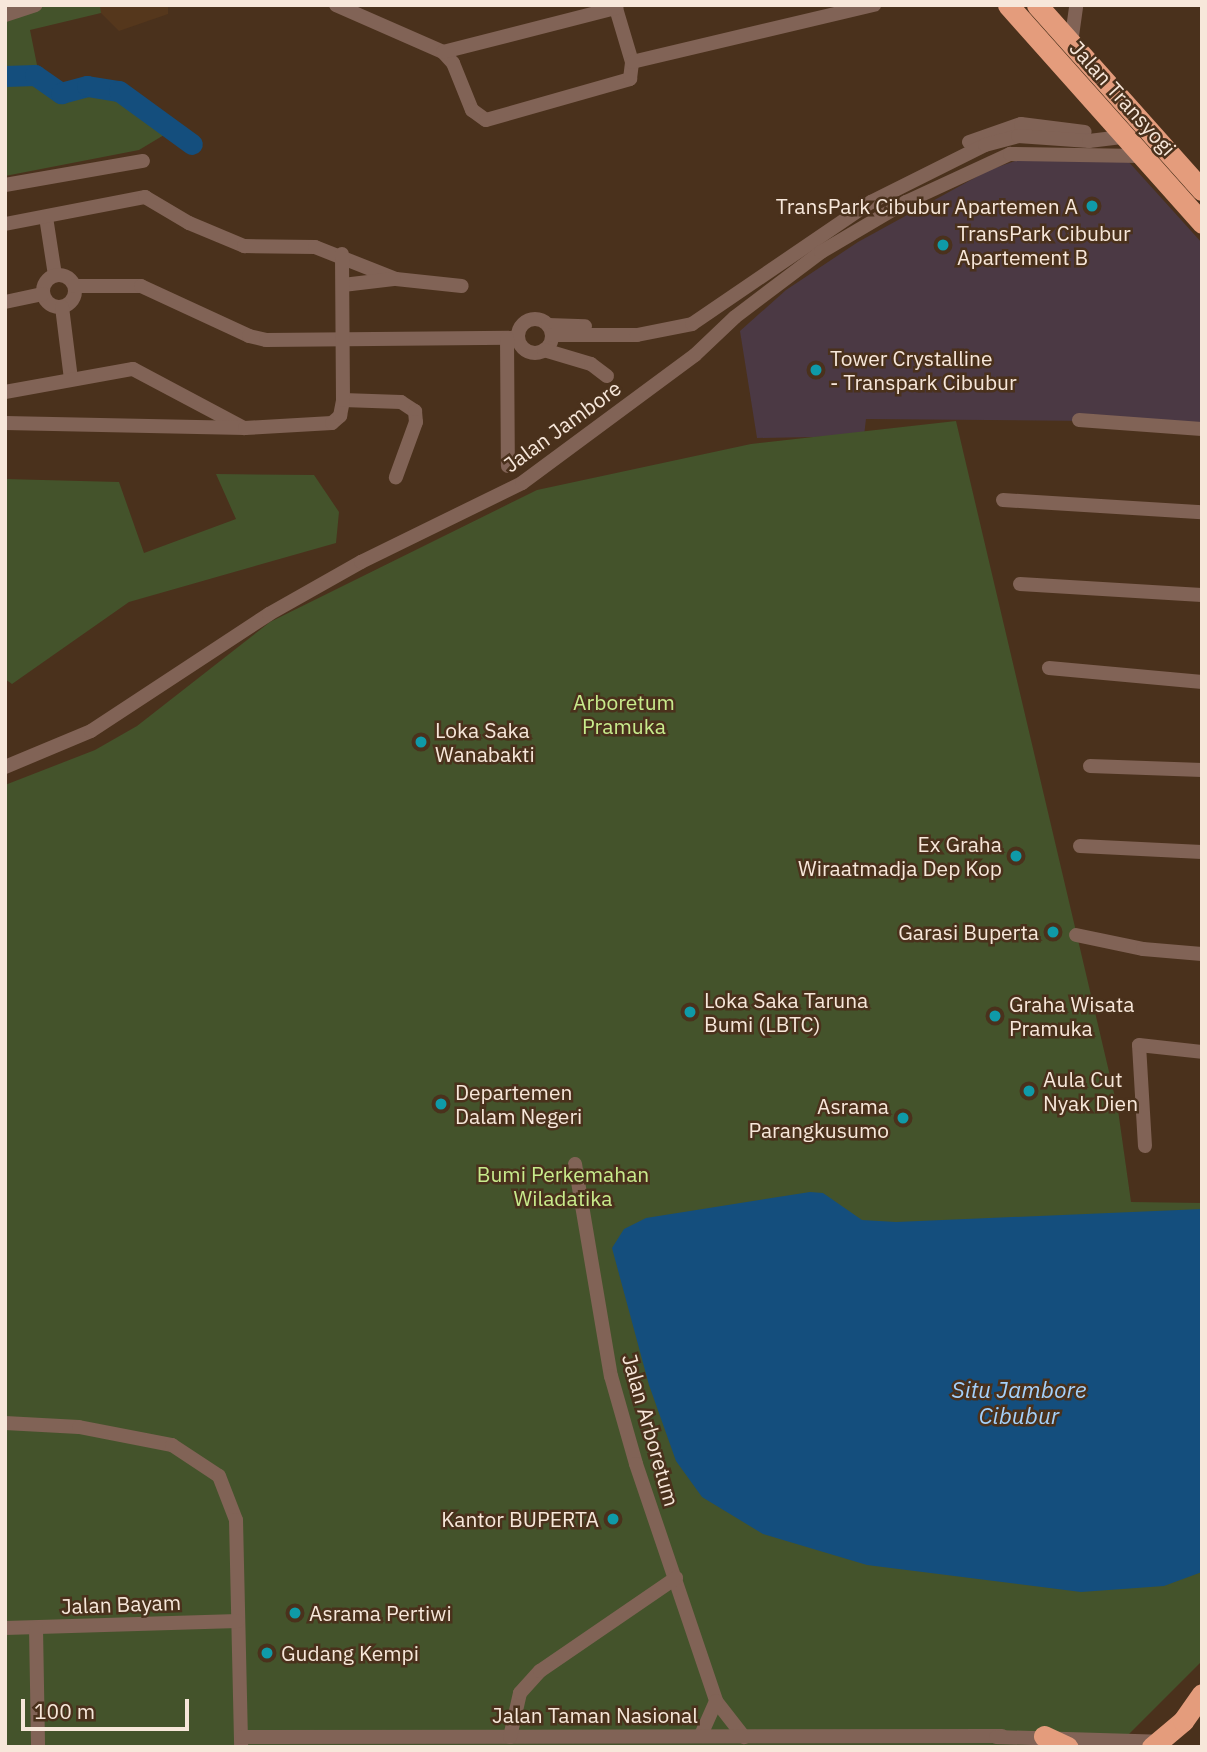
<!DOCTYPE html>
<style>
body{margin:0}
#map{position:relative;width:1207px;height:1752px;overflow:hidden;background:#4a311c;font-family:"IBM Plex Sans",sans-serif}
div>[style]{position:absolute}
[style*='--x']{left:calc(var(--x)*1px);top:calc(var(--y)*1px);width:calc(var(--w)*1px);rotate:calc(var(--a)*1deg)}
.commercial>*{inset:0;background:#4b3944}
.built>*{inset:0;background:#55371c}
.green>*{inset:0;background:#44532b}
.water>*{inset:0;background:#144e7d}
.river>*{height:21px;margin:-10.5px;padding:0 10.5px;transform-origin:10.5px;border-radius:10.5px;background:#144e7d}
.minor>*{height:14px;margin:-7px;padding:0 7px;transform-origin:7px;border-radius:7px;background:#816356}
.minor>.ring{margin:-7px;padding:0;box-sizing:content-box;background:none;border:14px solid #816356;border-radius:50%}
.highway>*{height:21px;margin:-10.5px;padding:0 10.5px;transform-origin:10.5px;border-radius:10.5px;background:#e49c7c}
.dots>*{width:19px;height:19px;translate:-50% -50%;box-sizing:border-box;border:4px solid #4a311c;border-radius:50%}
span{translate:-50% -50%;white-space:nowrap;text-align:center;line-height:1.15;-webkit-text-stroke:5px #4a311c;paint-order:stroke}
.street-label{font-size:21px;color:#f7e7da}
.poi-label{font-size:21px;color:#f7e7da}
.right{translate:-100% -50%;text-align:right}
.left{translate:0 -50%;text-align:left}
.park-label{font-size:21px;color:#c8eb8c}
.water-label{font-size:23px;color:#a4d1fb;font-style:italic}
.frame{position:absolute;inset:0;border:7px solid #f7e7da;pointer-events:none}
.scale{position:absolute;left:21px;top:1699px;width:168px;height:32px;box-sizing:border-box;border:4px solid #f7e7da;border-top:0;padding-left:9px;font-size:21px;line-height:24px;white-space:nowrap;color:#f7e7da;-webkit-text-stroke:5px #4a311c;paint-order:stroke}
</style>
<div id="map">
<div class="commercial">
<i style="clip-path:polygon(1018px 160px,1127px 160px,1202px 243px,1202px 422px,866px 419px,864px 436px,757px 438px,740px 331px,786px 290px,858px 242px,989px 170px)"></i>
</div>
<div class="built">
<i style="clip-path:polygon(100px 5px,168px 5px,168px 14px,119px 31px,101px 13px)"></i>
</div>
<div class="green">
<i style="clip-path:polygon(5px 5px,100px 5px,101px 13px,30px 30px,41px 85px,130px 99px,164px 135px,139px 150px,5px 176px)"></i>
<i style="clip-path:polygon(956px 421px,1118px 1110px,1131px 1202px,1202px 1203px,1202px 1661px,1116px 1747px,5px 1747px,5px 785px,95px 750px,137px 726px,270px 622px,537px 490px,751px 444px)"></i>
<i style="clip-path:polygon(216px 474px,314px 475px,339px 512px,336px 543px,129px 602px,12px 684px,5px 679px,5px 479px,119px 482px,144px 553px,236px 519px)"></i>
</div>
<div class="water">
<i style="clip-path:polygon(810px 1192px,823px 1193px,862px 1220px,896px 1222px,1202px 1209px,1202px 1572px,1164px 1586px,1081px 1592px,867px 1565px,763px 1534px,702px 1497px,676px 1461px,649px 1385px,612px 1248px,624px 1229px,646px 1218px)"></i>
</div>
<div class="river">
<i style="--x:5;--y:76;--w:30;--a:-2"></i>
<i style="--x:35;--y:75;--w:32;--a:35"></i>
<i style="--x:61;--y:93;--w:27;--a:-15"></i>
<i style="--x:87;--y:86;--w:32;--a:9"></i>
<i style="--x:119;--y:91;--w:90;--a:36"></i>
</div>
<div class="minor">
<i style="--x:336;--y:5;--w:117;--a:23.7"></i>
<i style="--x:443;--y:52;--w:15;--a:48"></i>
<i style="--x:453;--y:63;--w:51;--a:68"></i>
<i style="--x:472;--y:110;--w:17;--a:36"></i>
<i style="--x:486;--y:120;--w:150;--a:-15.9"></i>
<i style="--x:630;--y:79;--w:17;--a:-83"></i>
<i style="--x:632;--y:62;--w:59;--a:-106.6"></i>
<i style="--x:5;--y:15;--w:32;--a:-18"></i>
<i style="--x:1071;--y:43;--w:36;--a:-82"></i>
<i style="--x:443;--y:52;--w:179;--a:-14.3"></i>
<i style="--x:632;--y:62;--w:249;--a:-13.3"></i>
<i style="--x:969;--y:142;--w:55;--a:-19.1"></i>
<i style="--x:1021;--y:124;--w:64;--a:7.1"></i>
<i style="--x:5;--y:185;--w:140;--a:-9.9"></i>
<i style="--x:46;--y:217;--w:59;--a:81.2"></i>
<i style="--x:5;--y:224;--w:143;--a:-10.9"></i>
<i style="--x:145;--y:197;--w:51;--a:30.6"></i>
<i style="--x:189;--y:223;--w:60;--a:22.7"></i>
<i style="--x:244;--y:246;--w:71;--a:0.8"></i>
<i style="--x:315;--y:247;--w:87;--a:21.6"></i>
<i style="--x:396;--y:279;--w:66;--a:6.1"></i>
<i class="ring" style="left:43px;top:275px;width:18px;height:18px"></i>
<i style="--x:343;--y:285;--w:51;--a:-6.7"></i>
<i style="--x:75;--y:286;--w:66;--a:0"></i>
<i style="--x:141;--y:286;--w:119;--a:24.8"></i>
<i style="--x:249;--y:336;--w:17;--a:13"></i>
<i style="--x:266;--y:340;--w:252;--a:-0.5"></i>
<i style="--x:5;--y:302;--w:39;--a:-12"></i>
<i style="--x:62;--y:307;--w:73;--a:82.9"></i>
<i class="ring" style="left:518px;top:319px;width:20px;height:20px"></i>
<i style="--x:548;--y:325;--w:37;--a:2"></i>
<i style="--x:552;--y:335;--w:85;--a:0"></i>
<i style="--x:637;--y:335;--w:56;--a:-11.3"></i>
<i style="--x:692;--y:324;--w:217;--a:-34.3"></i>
<i style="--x:871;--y:202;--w:127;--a:-26.6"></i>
<i style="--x:985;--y:145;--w:34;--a:-15"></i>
<i style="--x:1018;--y:136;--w:71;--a:4"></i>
<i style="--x:1089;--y:141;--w:35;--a:-7"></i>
<i style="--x:507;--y:338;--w:128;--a:89.6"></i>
<i style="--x:544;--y:350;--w:49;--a:16.6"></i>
<i style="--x:591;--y:364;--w:20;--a:37"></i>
<i style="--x:5;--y:392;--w:130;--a:-10.2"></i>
<i style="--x:133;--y:369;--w:126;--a:28"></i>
<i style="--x:343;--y:400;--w:58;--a:2"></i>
<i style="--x:401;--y:402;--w:17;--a:33"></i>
<i style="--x:415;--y:411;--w:11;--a:85"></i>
<i style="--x:416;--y:422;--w:59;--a:110"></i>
<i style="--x:1079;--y:420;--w:123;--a:4.2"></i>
<i style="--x:5;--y:423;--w:240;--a:1.2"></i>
<i style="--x:245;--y:428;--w:87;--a:-3.3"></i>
<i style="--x:332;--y:423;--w:11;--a:-41"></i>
<i style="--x:340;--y:416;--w:16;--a:-79"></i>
<i style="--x:343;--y:400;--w:146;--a:-90.4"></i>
<i style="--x:1003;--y:500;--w:199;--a:3.5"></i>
<i style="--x:1020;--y:584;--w:182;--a:3.5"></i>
<i style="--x:1049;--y:668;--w:154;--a:5.2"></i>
<i style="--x:1090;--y:766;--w:112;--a:2"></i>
<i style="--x:5;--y:767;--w:93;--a:-22.7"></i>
<i style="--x:91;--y:731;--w:213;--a:-33.3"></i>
<i style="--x:269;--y:614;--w:106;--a:-29.5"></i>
<i style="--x:361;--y:562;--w:179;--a:-26.1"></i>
<i style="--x:522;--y:483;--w:215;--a:-36.5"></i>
<i style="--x:695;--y:355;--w:55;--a:-43.5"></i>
<i style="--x:735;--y:317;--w:108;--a:-37.1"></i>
<i style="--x:821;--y:252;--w:99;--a:-30.5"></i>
<i style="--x:906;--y:202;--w:115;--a:-24.8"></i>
<i style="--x:1010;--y:154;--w:131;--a:0.9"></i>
<i style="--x:1080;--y:846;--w:122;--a:2.8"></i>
<i style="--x:1076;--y:935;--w:68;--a:11.8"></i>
<i style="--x:1143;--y:949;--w:59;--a:4.8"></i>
<i style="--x:1145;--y:1146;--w:101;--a:-93.4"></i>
<i style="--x:1139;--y:1045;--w:63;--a:6.3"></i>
<i style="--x:575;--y:1164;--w:215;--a:80.4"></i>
<i style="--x:611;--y:1376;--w:91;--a:74.1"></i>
<i style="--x:636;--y:1464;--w:250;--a:71.3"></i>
<i style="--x:716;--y:1701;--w:46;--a:52.1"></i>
<i style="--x:5;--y:1423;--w:74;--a:3.1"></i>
<i style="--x:79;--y:1427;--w:95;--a:11"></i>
<i style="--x:172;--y:1445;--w:56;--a:33.4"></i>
<i style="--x:219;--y:1476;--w:47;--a:68.9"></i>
<i style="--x:236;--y:1520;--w:227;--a:88.7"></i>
<i style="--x:5;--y:1628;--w:233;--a:-1.7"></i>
<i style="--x:36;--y:1628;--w:119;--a:89"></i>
<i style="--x:701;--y:1735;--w:37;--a:-66"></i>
<i style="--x:242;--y:1737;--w:760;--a:-0.08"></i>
<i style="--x:510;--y:1737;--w:45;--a:-77.2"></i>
<i style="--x:520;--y:1693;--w:30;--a:-48"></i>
<i style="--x:540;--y:1671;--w:165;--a:-34.4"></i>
<i style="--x:996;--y:1737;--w:164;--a:1.7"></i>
</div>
<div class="highway">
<i style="--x:1008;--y:5;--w:292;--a:48.3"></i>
<i style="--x:1037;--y:5;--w:248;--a:48.3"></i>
<i style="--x:1044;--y:1736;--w:26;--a:25"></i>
<i style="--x:1152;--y:1747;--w:40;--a:-40"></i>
<i style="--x:1183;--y:1721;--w:33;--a:-55"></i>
</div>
<div class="dots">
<i style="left:1092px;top:206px;background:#0f9aa8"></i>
<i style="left:943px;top:245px;background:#0f9aa8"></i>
<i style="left:816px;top:370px;background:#0f9aa8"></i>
<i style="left:421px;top:742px;background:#0f9aa8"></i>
<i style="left:1016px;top:856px;background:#0f9aa8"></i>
<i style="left:1053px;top:932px;background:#0f9aa8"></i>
<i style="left:690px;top:1012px;background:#0f9aa8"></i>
<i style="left:995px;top:1016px;background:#0f9aa8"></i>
<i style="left:1029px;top:1091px;background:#0f9aa8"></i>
<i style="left:441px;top:1104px;background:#0f9aa8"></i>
<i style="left:903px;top:1118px;background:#0f9aa8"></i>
<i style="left:613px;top:1519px;background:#0f9aa8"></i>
<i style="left:295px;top:1613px;background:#0f9aa8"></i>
<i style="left:267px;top:1653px;background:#0f9aa8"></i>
</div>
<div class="street-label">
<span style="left:1123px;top:98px;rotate:48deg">Jalan Transyogi</span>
<span style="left:562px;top:426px;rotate:-36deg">Jalan Jambore</span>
<span style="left:651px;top:1430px;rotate:74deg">Jalan Arboretum</span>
<span style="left:121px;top:1604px;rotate:-2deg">Jalan Bayam</span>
<span style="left:595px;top:1715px">Jalan Taman Nasional</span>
</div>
<div class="poi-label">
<span class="right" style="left:1078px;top:206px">TransPark Cibubur Apartemen A</span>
<span class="left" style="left:957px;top:245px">TransPark Cibubur<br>Apartement B</span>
<span class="left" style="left:830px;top:370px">Tower Crystalline<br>- Transpark Cibubur</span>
<span class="left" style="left:435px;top:742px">Loka Saka<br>Wanabakti</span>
<span class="right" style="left:1002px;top:856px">Ex Graha<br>Wiraatmadja Dep Kop</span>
<span class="right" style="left:1039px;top:932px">Garasi Buperta</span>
<span class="left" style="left:704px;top:1012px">Loka Saka Taruna<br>Bumi (LBTC)</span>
<span class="left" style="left:1009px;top:1016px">Graha Wisata<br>Pramuka</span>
<span class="left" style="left:1043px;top:1091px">Aula Cut<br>Nyak Dien</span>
<span class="left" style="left:455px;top:1104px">Departemen<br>Dalam Negeri</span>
<span class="right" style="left:889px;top:1118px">Asrama<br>Parangkusumo</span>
<span class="right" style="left:599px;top:1519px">Kantor BUPERTA</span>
<span class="left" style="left:309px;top:1613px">Asrama Pertiwi</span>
<span class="left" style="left:281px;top:1653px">Gudang Kempi</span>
</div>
<div class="park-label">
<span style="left:624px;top:714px">Arboretum<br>Pramuka</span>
<span style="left:563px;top:1186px">Bumi Perkemahan<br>Wiladatika</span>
</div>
<div class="water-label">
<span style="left:1019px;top:1402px">Situ Jambore<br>Cibubur</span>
</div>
<div class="frame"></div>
<div class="scale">100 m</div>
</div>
